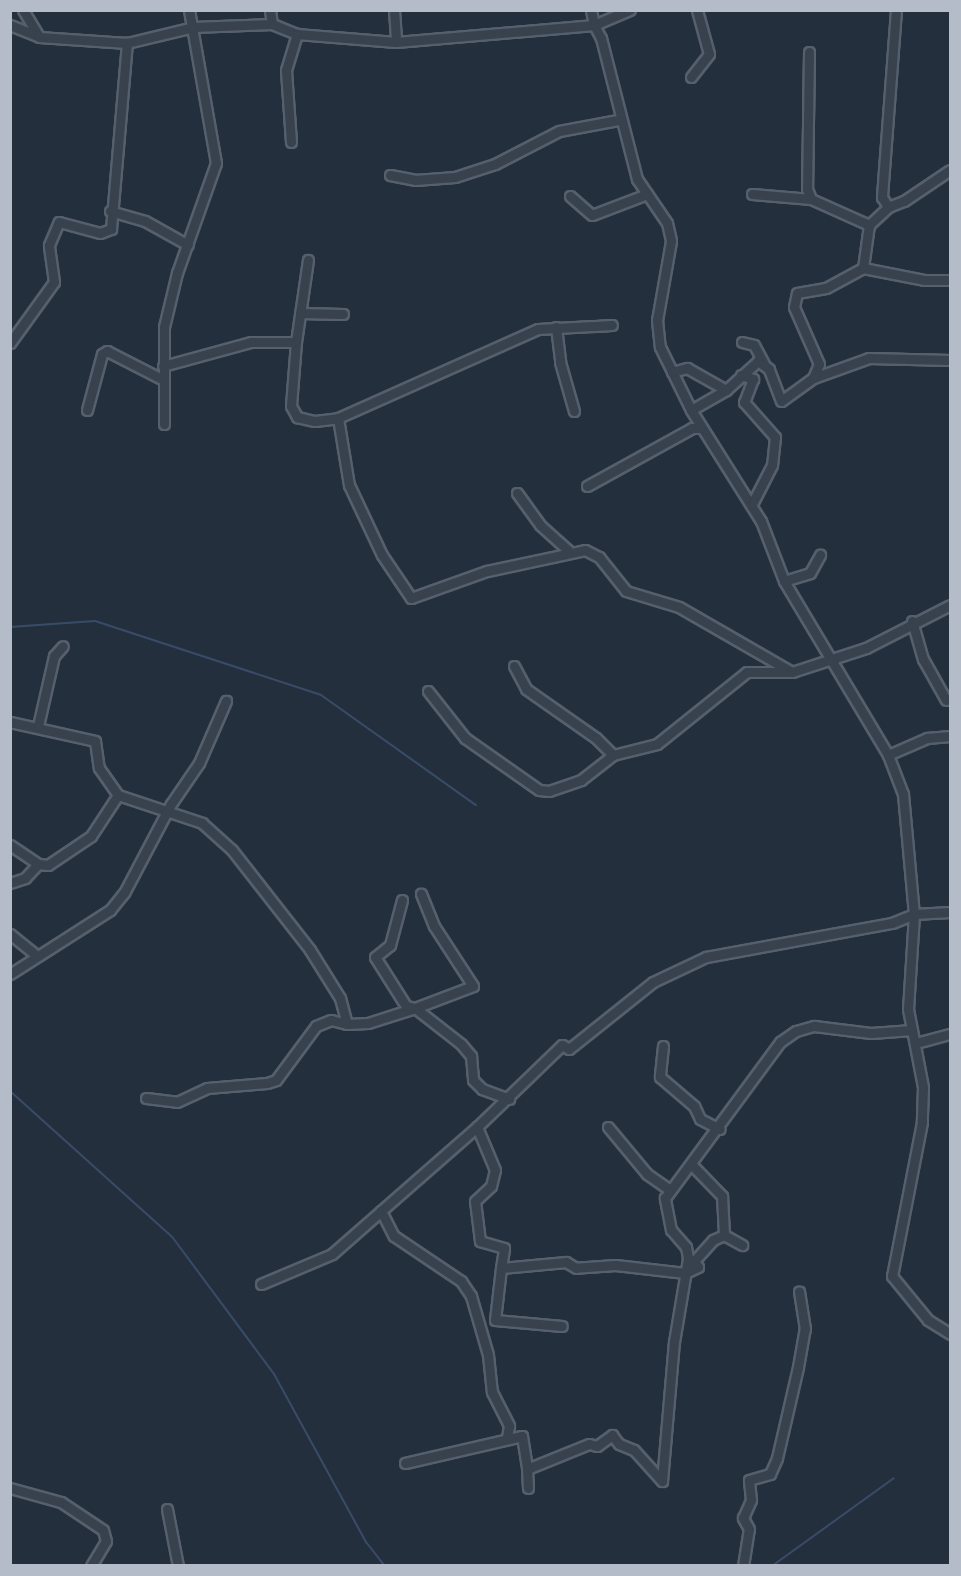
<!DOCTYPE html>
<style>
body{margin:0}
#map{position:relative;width:961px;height:1576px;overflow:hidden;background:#242f3e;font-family:"Sofia Sans Condensed",sans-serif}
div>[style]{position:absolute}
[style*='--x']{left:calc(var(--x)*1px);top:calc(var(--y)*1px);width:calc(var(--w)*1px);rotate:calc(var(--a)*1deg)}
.stream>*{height:2px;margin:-1px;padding:0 1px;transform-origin:1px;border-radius:1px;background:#394c67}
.roads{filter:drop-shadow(2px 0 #565f6c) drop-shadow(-2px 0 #565f6c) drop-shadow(0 2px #565f6c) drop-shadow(0 -2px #565f6c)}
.minor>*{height:9px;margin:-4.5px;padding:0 4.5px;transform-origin:4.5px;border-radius:4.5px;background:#38414e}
span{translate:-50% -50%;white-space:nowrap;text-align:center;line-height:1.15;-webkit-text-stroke:4.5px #1d2633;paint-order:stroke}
.frame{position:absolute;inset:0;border:12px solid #b4bcc9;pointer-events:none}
</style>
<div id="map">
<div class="stream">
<i style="--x:10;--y:627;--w:85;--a:-4"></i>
<i style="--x:95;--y:621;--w:238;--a:18.1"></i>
<i style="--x:321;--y:695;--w:190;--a:35.4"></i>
<i style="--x:10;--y:1091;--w:219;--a:42"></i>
<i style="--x:173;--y:1238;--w:169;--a:53.4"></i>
<i style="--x:274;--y:1374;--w:192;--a:61.3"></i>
<i style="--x:366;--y:1542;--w:31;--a:52"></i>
<i style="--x:772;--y:1566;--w:150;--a:-35.8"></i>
</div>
<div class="roads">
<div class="minor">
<i style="--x:23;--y:10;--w:31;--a:59"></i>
<i style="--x:270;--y:10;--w:14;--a:82"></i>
<i style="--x:394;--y:10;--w:32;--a:86"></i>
<i style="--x:591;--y:10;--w:15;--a:79"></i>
<i style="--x:594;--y:25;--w:39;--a:-23"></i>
<i style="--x:896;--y:10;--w:188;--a:94.3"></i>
<i style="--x:882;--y:197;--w:12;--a:59"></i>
<i style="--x:888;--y:207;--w:17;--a:-21"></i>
<i style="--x:904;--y:201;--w:55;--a:-34"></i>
<i style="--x:10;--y:25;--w:31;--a:22"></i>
<i style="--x:39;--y:37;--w:88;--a:3.9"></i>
<i style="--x:127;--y:43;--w:68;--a:-13.6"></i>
<i style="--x:193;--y:27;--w:79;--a:-2.2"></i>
<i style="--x:272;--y:24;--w:27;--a:22"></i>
<i style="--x:297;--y:34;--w:99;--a:4.6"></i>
<i style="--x:396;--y:42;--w:199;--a:-4.9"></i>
<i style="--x:594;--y:25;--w:15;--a:62"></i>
<i style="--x:601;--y:38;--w:146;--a:75.7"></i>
<i style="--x:637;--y:179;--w:53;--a:55.7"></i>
<i style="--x:667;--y:223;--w:18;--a:77"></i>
<i style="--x:671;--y:241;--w:80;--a:100"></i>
<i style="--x:657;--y:320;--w:27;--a:84"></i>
<i style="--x:660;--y:347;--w:70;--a:63.8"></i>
<i style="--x:809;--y:52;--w:137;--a:90.8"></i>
<i style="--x:807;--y:189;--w:11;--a:68"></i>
<i style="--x:811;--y:199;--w:64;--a:24.1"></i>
<i style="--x:869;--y:225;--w:26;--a:-43"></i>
<i style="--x:691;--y:77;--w:29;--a:-52"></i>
<i style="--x:709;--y:54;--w:46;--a:-105.3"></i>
<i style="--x:291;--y:142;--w:72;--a:-94"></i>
<i style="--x:286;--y:70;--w:38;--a:-73"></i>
<i style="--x:390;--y:175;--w:25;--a:11"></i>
<i style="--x:415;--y:180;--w:40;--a:-4.3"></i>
<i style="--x:455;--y:177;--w:42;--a:-18"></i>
<i style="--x:495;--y:164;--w:72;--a:-27.3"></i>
<i style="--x:559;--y:131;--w:60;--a:-10.6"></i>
<i style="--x:752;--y:194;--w:59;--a:4.8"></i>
<i style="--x:570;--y:196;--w:29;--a:41"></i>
<i style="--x:592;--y:215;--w:59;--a:-20.9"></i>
<i style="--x:110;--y:211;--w:36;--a:16"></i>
<i style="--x:145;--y:221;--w:49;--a:29.2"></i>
<i style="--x:863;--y:268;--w:43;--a:-82.1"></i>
<i style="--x:300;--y:313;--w:43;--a:1.3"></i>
<i style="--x:556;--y:327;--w:35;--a:83"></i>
<i style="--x:560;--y:362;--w:51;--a:74.1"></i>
<i style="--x:296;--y:342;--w:83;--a:-81.7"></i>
<i style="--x:742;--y:342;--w:12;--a:14"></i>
<i style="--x:754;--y:345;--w:21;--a:62"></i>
<i style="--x:10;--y:343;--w:75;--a:-54.2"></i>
<i style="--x:54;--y:282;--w:37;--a:-98"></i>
<i style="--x:49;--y:245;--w:25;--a:-67"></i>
<i style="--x:59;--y:222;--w:42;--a:15"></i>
<i style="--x:100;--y:233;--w:12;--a:-20"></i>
<i style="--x:111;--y:229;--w:187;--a:-85.1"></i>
<i style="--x:950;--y:360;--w:81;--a:-178.6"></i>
<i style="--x:869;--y:358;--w:59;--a:160.3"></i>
<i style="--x:813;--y:378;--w:39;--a:144"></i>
<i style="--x:781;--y:401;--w:34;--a:-111"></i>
<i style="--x:769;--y:369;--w:14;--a:-144"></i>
<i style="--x:758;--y:361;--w:43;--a:137.8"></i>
<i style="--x:726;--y:390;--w:40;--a:150.3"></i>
<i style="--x:691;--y:410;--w:131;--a:57.8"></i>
<i style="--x:761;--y:521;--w:64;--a:69"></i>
<i style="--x:784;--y:581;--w:203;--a:59.1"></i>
<i style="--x:888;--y:755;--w:42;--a:69"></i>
<i style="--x:903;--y:794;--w:121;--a:84.8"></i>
<i style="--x:914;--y:914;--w:95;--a:93.6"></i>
<i style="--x:908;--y:1009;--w:79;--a:79.1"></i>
<i style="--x:923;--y:1087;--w:35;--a:92"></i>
<i style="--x:922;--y:1122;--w:157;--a:101"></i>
<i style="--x:892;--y:1276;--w:57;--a:50.7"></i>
<i style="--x:928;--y:1320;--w:26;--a:32"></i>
<i style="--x:163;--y:366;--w:91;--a:-15.3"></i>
<i style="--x:251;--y:342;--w:45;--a:0"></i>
<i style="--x:296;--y:342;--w:64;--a:94.5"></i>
<i style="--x:291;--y:406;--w:13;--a:61"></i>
<i style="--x:297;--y:417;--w:18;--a:13"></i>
<i style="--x:315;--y:421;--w:23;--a:-7"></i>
<i style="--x:338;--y:418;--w:219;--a:-24"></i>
<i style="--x:538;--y:329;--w:74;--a:-3.1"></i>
<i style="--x:672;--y:372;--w:16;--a:-15"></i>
<i style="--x:687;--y:368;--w:45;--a:29.4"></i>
<i style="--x:741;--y:375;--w:13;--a:18"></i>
<i style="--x:753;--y:379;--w:25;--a:111"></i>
<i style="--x:744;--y:402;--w:47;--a:48.5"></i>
<i style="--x:775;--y:437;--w:28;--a:96"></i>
<i style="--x:772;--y:465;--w:44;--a:117.1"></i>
<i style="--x:813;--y:378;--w:15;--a:-67"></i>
<i style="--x:819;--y:364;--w:62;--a:-113.7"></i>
<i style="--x:794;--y:307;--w:14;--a:-78"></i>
<i style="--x:797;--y:293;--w:29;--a:-10"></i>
<i style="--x:826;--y:288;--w:42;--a:-28.4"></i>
<i style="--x:863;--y:268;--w:62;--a:11.1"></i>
<i style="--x:924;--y:280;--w:26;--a:0"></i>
<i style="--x:87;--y:410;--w:58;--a:-75"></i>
<i style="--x:102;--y:354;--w:6;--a:-31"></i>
<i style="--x:107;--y:351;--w:62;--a:27"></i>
<i style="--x:338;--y:418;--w:68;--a:80.7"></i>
<i style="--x:349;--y:485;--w:77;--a:64.8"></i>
<i style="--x:382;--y:555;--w:52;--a:56"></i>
<i style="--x:411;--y:598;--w:81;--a:-19.6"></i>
<i style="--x:487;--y:571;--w:100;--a:-12.1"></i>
<i style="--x:585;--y:550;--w:16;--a:27"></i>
<i style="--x:599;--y:557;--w:43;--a:51.5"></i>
<i style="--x:626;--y:591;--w:55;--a:16.8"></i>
<i style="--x:679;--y:607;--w:130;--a:29.9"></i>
<i style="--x:164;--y:424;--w:97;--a:-90"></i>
<i style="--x:164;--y:327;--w:56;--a:-76.5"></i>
<i style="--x:177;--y:273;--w:117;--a:-70.5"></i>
<i style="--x:216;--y:163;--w:155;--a:-100"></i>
<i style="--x:587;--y:486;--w:120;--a:-28.9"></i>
<i style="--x:692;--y:428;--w:9;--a:0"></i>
<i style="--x:517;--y:493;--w:39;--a:54"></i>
<i style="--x:540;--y:525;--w:38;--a:42"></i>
<i style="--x:784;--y:581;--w:27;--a:-17"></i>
<i style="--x:810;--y:573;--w:21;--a:-61"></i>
<i style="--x:912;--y:621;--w:40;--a:74"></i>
<i style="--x:923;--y:659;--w:47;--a:60.7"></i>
<i style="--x:514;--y:666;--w:26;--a:62"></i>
<i style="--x:526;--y:689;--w:85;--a:35"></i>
<i style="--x:596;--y:738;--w:24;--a:45"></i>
<i style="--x:428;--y:691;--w:60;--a:51.8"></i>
<i style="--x:465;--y:738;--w:90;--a:35.1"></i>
<i style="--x:539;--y:790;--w:10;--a:6"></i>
<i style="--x:549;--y:791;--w:34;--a:-19"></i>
<i style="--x:581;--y:780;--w:41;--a:-38"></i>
<i style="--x:613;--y:755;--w:45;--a:-14"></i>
<i style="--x:657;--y:744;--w:115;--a:-38.7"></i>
<i style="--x:747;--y:672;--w:45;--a:0"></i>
<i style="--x:792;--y:672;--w:78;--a:-18"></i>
<i style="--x:866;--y:648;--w:94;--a:-27.1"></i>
<i style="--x:10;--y:722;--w:87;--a:12.6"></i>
<i style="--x:95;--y:741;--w:27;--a:82"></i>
<i style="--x:99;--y:768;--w:33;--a:55"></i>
<i style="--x:118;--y:795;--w:89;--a:18.4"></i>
<i style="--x:202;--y:823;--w:40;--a:42"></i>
<i style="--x:232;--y:850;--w:127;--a:52"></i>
<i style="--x:310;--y:950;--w:57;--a:58"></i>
<i style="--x:340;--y:998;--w:27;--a:75"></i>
<i style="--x:347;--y:1024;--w:21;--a:-3"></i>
<i style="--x:368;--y:1023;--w:49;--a:-17.7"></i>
<i style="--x:415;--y:1008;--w:58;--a:38"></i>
<i style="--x:461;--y:1044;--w:16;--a:50"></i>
<i style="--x:471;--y:1056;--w:24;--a:85"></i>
<i style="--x:473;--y:1080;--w:13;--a:45"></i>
<i style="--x:482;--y:1089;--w:29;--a:20"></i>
<i style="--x:38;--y:726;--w:72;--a:-77.1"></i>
<i style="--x:54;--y:656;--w:13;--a:-48"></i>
<i style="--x:888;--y:755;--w:43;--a:-23.6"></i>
<i style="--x:927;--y:738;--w:23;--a:-5"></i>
<i style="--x:10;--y:845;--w:34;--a:34"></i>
<i style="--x:38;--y:864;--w:10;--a:6"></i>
<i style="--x:48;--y:865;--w:52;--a:-34"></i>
<i style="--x:91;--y:836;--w:49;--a:-56.6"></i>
<i style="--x:10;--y:883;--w:16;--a:-18"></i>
<i style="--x:25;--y:878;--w:19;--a:-47"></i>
<i style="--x:402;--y:900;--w:47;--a:104.9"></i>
<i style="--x:390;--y:945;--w:19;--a:141"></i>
<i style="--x:375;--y:957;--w:58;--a:57.7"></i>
<i style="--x:406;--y:1006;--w:9;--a:13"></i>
<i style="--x:415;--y:1008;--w:62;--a:-20.8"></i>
<i style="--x:473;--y:986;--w:72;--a:-123"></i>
<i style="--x:434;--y:926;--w:35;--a:-112"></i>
<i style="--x:10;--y:934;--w:35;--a:39"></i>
<i style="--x:10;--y:974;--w:119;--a:-32.6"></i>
<i style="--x:110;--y:910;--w:22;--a:-51"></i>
<i style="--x:124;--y:893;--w:101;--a:-62.2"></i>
<i style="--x:171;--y:804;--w:50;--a:-55.7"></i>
<i style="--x:199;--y:763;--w:68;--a:-66.5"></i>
<i style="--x:916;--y:1043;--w:35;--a:-15"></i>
<i style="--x:663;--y:1046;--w:31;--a:96"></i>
<i style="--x:660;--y:1077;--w:45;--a:40.5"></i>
<i style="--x:694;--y:1106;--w:14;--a:65"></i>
<i style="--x:700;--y:1119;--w:22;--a:27"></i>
<i style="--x:146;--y:1098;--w:31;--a:7"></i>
<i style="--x:177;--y:1102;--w:33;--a:-25"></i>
<i style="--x:207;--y:1088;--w:60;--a:-4.8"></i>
<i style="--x:267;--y:1083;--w:9;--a:-18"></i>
<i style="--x:276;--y:1080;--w:67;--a:-53.5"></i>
<i style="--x:316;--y:1026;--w:16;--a:-22"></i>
<i style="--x:331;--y:1020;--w:16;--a:14"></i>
<i style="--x:608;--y:1127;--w:61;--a:50.3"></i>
<i style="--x:647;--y:1174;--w:28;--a:35"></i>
<i style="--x:691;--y:1164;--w:45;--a:45.9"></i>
<i style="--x:722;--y:1196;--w:39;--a:87"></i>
<i style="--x:724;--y:1235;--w:12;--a:156"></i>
<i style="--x:713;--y:1240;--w:28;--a:132"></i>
<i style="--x:694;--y:1261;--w:7;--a:56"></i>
<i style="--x:698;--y:1267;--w:14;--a:155"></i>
<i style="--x:685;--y:1273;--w:70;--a:-173.5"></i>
<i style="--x:615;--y:1265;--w:39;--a:176"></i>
<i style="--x:576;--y:1268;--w:12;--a:-149"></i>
<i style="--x:566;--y:1262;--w:65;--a:174.7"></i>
<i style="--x:501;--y:1268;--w:20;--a:-81"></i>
<i style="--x:504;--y:1248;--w:25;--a:-164"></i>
<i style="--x:480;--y:1241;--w:40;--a:-97.1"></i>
<i style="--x:475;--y:1201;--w:22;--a:-43"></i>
<i style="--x:491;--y:1186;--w:16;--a:-76"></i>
<i style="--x:495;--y:1170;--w:47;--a:-112.7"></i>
<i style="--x:477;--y:1127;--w:118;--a:-44"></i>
<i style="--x:562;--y:1045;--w:8;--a:30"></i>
<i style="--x:569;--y:1049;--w:107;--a:-38.6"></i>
<i style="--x:653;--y:982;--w:59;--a:-25.3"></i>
<i style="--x:706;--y:957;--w:189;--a:-10.4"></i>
<i style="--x:892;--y:923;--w:24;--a:-22"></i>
<i style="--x:914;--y:914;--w:36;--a:-3"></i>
<i style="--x:381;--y:1211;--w:128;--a:-41.2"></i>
<i style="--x:724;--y:1235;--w:21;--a:29"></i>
<i style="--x:501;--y:1268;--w:52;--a:96.6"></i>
<i style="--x:495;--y:1320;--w:67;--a:5.1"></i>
<i style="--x:261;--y:1284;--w:77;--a:-22.9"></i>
<i style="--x:332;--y:1254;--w:65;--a:-41.3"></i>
<i style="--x:381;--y:1211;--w:28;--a:63"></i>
<i style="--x:394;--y:1236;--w:81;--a:33.9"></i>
<i style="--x:461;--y:1281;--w:18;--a:56"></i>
<i style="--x:471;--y:1296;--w:61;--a:73.9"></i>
<i style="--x:488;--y:1355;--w:37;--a:84"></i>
<i style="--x:492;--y:1392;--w:38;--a:63"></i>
<i style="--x:509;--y:1426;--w:11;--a:100"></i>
<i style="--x:405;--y:1463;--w:120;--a:-13"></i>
<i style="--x:522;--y:1436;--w:33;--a:81"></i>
<i style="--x:10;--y:1488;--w:53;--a:15.4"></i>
<i style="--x:61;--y:1502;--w:50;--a:33.7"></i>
<i style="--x:103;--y:1530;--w:11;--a:75"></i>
<i style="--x:106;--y:1541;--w:29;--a:121"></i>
<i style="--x:528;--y:1488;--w:19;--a:-93"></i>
<i style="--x:527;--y:1469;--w:67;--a:-22"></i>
<i style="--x:589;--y:1444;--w:8;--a:14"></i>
<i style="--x:597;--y:1446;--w:19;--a:-36"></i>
<i style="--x:612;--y:1435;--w:11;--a:52"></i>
<i style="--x:619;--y:1444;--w:16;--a:22"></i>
<i style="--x:634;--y:1450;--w:42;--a:47.9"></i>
<i style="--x:662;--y:1481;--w:140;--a:-85.1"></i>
<i style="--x:674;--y:1342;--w:85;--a:-80.5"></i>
<i style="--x:688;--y:1258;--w:11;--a:-100"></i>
<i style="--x:686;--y:1247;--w:23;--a:-131"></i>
<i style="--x:671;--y:1230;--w:33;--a:-101"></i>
<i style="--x:665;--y:1198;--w:194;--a:-53.6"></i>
<i style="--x:780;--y:1042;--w:19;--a:-35"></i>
<i style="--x:796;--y:1031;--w:19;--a:-16"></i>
<i style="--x:814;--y:1026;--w:57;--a:7"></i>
<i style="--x:871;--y:1033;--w:41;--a:-4.2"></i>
<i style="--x:167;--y:1509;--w:58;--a:79.1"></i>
<i style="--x:743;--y:1566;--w:37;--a:-81"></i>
<i style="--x:749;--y:1529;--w:13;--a:-119"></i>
<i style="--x:743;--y:1518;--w:20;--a:-66"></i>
<i style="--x:751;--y:1500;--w:20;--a:-96"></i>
<i style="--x:749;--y:1480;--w:22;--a:-16"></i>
<i style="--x:770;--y:1474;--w:17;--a:-66"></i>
<i style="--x:777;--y:1458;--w:93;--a:-77"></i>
<i style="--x:798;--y:1367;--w:39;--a:-80"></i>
<i style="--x:805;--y:1329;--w:38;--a:-99"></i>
</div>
</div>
<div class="frame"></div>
</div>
